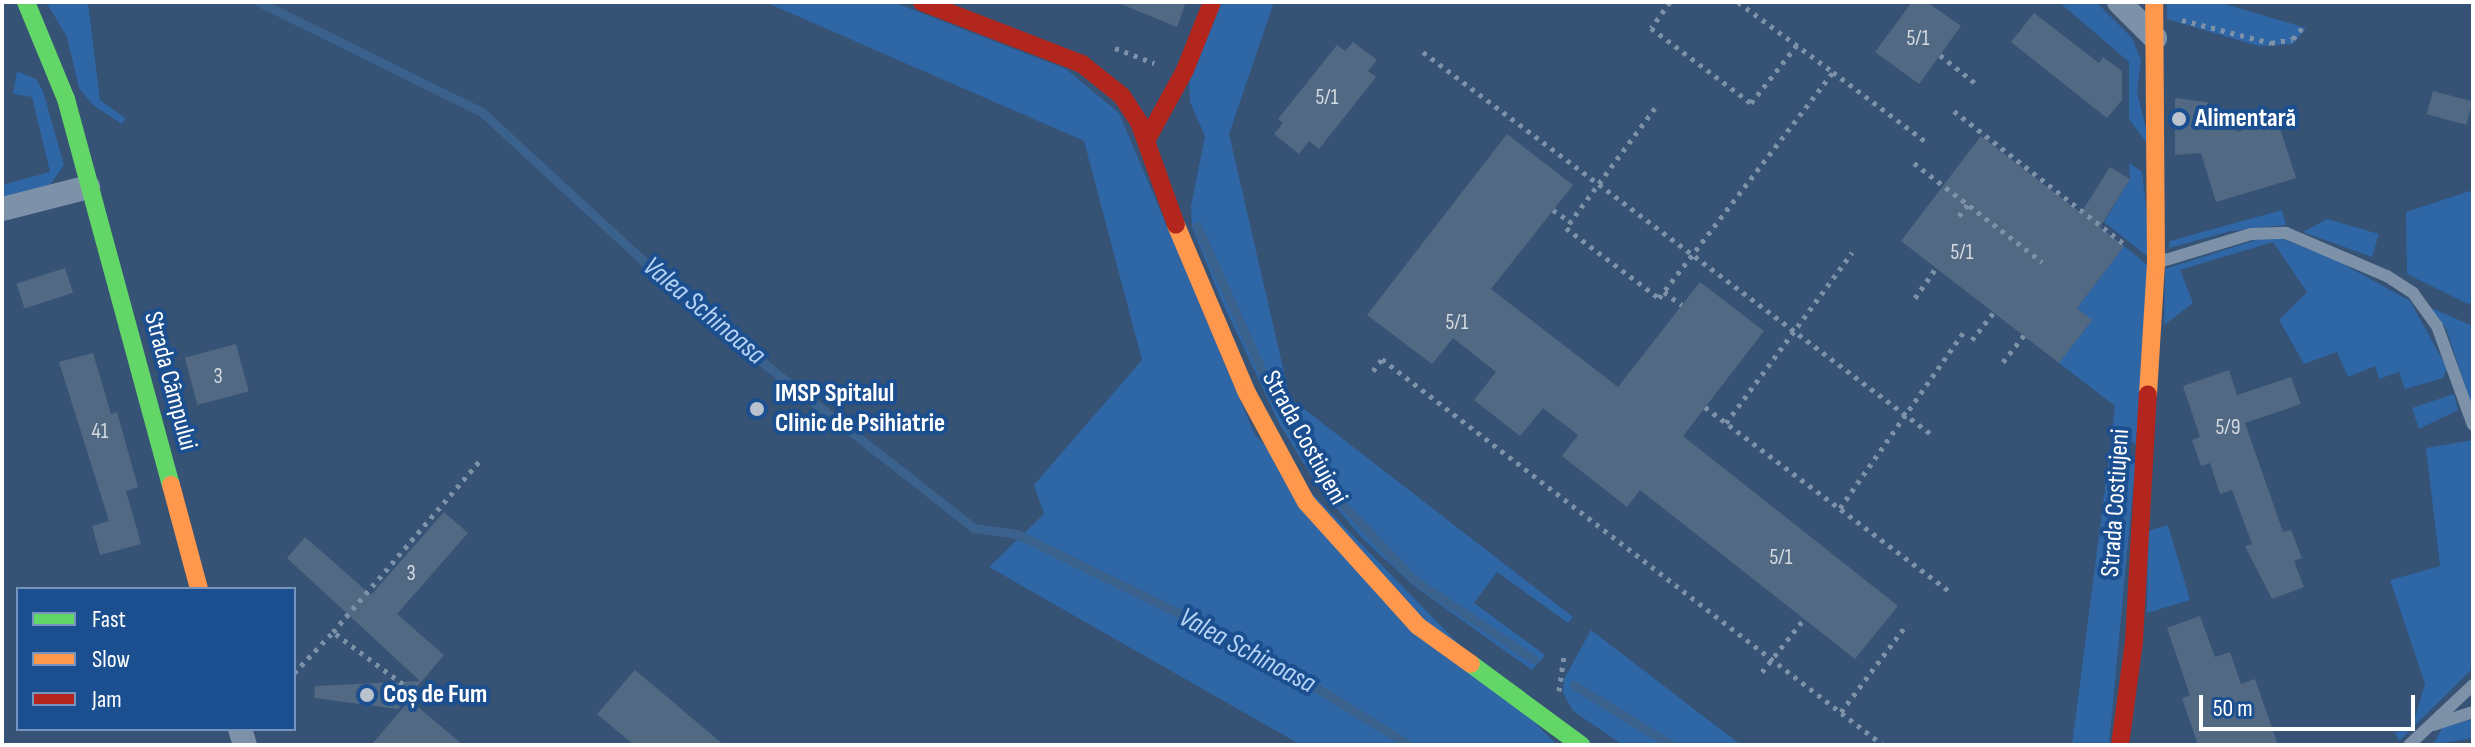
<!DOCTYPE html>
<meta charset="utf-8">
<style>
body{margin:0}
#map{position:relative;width:2475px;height:747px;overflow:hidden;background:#365274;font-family:"Sofia Sans Condensed",sans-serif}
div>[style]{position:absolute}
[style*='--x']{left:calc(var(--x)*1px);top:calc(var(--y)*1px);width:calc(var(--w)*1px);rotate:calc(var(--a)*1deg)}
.green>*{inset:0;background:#2f66a5}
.stream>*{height:9px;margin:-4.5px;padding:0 4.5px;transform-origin:4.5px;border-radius:4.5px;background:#3b618d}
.building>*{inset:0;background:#526984;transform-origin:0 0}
.path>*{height:5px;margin-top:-2.5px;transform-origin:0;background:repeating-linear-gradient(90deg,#7d92a8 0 4px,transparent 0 10px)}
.lane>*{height:12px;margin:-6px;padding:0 6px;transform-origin:6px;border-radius:6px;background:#7d92a8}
.street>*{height:24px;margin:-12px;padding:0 12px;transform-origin:12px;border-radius:12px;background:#7d92a8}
.fast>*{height:18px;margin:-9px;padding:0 9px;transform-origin:9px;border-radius:9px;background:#63d668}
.slow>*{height:18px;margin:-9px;padding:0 9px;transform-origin:9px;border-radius:9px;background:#ff974d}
.jam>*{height:18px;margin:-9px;padding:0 9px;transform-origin:9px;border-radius:9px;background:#b3261e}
.dots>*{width:22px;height:22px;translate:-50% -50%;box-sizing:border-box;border:4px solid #1b4f8f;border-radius:50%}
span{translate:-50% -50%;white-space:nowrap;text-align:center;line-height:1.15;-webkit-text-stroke:8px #1b4f8f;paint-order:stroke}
.number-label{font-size:22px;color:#d4dae0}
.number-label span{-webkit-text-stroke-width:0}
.poi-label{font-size:26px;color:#fff;font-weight:700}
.left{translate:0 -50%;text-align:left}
.street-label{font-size:26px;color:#fff}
.water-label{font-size:28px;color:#b5d3f5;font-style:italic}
.frame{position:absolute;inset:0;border:4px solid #fff;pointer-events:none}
.legend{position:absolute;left:16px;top:587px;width:280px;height:144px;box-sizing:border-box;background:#1b4f8f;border:2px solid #7695bc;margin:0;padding:10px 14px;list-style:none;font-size:24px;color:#fff}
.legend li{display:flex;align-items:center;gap:16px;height:40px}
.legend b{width:40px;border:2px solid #7695bc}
.scale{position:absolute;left:2199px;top:695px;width:216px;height:36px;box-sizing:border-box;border:4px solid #fff;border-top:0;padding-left:10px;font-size:24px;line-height:28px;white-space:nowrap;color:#fff;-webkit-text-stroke:6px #1b4f8f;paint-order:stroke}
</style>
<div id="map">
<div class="green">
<i style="clip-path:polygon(46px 2px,88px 2px,100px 100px,125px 118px,122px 124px,93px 105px,79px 88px,67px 37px)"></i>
<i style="clip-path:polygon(765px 2px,893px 2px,1066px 69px,1119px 113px,1255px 435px,1557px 745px,1301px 745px,989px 567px,1044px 514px,1034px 485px,1142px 360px,1084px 141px)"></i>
<i style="clip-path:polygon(1220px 2px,1274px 2px,1229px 134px,1290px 398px,1573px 617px,1568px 623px,1497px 572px,1474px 603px,1545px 655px,1532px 670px,1414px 586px,1362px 538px,1315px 482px,1279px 423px,1220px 297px,1192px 227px,1191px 206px,1205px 136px,1190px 102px,1189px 82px)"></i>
<i style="clip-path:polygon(2059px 2px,2096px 2px,2132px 38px,2141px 60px,2137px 92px,2151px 149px,2129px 119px,2129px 62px)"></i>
<i style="clip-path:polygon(2167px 2px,2218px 2px,2306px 28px,2293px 44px,2258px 46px,2167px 19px)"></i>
<i style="clip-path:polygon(17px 71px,36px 79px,43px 91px,64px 165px,50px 185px,2px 197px,2px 185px,50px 172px,32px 97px,13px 94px)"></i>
<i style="clip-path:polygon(2129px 163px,2142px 172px,2152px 260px,2104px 222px,2130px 179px)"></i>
<i style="clip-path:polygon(2473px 190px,2473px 302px,2468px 304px,2407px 274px,2406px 212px)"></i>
<i style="clip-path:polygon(2282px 210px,2286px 225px,2231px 231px,2169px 248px,2170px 241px)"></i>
<i style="clip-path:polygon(2327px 219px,2379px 234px,2372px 257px,2303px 232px)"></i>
<i style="clip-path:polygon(2262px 238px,2283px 239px,2332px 258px,2410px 301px,2447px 368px,2443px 378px,2405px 389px,2399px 372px,2379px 379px,2375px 366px,2348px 377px,2337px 352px,2304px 364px,2279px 320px,2307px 292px,2273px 242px,2180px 270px,2193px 303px,2164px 325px,2165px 269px)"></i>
<i style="clip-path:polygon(2124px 246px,2150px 267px,2136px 444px,2112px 431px,2115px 406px,2059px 363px,2092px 320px,2077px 308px)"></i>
<i style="clip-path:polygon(2429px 307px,2473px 326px,2473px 410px,2446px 328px)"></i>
<i style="clip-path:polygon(2454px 394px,2458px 410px,2419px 429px,2412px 408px)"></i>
<i style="clip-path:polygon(2473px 440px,2473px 668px,2399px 741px,2395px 733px,2413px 724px,2425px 684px,2390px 580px,2440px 566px,2426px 448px)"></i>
<i style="clip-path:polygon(2110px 450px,2136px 458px,2109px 745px,2072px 745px)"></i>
<i style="clip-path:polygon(2168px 525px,2190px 600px,2147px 613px,2148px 531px)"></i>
<i style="clip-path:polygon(1591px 630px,1741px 745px,1623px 745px,1573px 711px,1563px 693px,1564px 679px)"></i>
<i style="clip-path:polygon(2473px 719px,2473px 738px,2433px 745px,2442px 728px)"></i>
</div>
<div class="stream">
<i style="--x:259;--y:2;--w:249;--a:26.3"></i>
<i style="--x:482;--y:112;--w:298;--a:42.7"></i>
<i style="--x:701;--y:314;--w:347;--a:38.1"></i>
<i style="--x:974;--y:528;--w:43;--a:7.9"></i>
<i style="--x:1017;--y:534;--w:273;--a:26.1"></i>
<i style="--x:1262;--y:654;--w:173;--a:31.8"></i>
<i style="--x:1197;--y:226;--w:188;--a:65.9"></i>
<i style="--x:1274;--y:398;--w:110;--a:58.8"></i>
<i style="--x:1331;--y:492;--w:121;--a:46.7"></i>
<i style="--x:1414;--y:580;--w:143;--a:33.6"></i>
<i style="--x:1574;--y:685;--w:114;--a:31.7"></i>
</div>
<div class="building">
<i style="clip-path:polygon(1116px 2px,1186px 2px,1177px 27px)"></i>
<i style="clip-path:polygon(1912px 2px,1927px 2px,1961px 26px,1919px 84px,1875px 52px)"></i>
<i style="clip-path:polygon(2034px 13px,2099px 63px,2103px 57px,2122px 71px,2122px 100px,2107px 118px,2011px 42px)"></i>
<i style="clip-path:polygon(1353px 42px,1377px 60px,1368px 71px,1376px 77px,1319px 149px,1309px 141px,1299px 154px,1274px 134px,1283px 123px,1278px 119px,1337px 45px,1345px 51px)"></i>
<i style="left:2433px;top:91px;width:41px;height:24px;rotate:15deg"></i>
<i style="clip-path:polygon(2175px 98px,2207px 102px,2217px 122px,2232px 118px,2237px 132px,2277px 119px,2296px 178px,2216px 202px,2201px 153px,2175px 155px)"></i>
<i style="clip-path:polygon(1507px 134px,1573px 185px,1491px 289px,1618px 387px,1700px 282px,1764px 331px,1683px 436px,1898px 606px,1855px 659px,1640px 490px,1627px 507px,1562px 456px,1578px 435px,1543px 408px,1520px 436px,1474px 400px,1496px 372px,1453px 338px,1432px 364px,1367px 315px)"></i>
<i style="clip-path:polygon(1981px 136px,2081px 213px,2110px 167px,2130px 179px,2100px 227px,2124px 246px,2077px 308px,2092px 320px,2059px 363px,1901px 241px)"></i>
<i style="left:65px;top:268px;width:26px;height:51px;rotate:72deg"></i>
<i style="left:236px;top:344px;width:49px;height:53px;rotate:75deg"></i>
<i style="clip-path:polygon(93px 353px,111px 414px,117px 412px,138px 487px,126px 491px,141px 544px,100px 555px,92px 526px,109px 521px,59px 362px)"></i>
<i style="clip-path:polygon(2229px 370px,2237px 395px,2291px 377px,2301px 404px,2245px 423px,2283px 532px,2291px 530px,2302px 558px,2294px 561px,2304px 587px,2272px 599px,2245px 546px,2252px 544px,2232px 490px,2220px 494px,2210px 463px,2201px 466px,2192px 440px,2200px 437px,2183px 386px)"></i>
<i style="clip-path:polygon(444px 512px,468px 533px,397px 614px,444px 655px,398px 709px,314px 698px,315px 686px,420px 681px,287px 558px,305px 537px,371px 595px)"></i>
<i style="clip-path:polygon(2200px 616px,2215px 657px,2230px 652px,2241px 684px,2255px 679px,2278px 745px,2198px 745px,2182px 698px,2190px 695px,2167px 628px)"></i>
<i style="clip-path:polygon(635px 670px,724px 745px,634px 745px,597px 714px)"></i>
<i style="clip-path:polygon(410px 700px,463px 745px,371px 745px)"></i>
</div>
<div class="path">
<i style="--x:1670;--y:2;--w:32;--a:126"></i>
<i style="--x:1651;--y:28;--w:125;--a:36.9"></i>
<i style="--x:1751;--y:103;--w:74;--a:-51.6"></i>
<i style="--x:1738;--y:2;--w:118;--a:36.4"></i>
<i style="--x:2182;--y:20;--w:92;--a:14.5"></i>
<i style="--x:2271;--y:43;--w:22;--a:-10"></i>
<i style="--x:2293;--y:39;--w:16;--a:-50"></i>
<i style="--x:1115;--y:48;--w:42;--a:21"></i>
<i style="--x:1423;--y:52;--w:636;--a:36.94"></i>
<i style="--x:1940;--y:55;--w:45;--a:38.7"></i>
<i style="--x:1655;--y:108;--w:149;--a:126.6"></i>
<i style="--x:1566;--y:228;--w:116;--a:37"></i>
<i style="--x:1659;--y:298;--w:285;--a:-52.4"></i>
<i style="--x:1833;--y:72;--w:120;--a:36.9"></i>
<i style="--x:1954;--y:111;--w:216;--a:38"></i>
<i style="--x:1914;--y:163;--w:162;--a:37.7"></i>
<i style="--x:1553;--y:210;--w:22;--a:34"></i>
<i style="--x:1959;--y:216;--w:15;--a:-53"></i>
<i style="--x:1664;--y:292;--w:22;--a:36"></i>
<i style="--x:1915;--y:298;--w:37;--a:-55"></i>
<i style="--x:1972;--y:340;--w:36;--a:-52"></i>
<i style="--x:2003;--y:362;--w:34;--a:-52"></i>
<i style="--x:1373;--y:371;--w:15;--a:-53"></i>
<i style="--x:1382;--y:359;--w:632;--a:37.61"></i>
<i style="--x:1705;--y:407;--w:309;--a:37"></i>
<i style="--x:1726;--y:423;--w:212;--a:-53.5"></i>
<i style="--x:1840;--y:508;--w:214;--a:-54.9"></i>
<i style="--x:1762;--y:672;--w:68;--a:-51.6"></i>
<i style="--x:294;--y:673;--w:57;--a:-46.4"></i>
<i style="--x:1559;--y:691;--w:34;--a:-82"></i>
<i style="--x:419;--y:696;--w:107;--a:-143.3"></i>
<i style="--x:333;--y:632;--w:229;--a:-49.4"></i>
<i style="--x:1841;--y:712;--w:110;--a:-53.1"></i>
</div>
<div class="lane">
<i style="--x:2159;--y:262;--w:96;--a:-16.9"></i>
<i style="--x:2251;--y:234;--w:35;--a:-2"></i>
<i style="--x:2286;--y:233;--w:110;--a:23.1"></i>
<i style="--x:2387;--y:276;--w:31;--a:33"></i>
<i style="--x:2413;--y:293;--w:41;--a:54"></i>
<i style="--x:2437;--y:326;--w:105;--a:70"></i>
<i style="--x:2433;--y:725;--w:42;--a:-18"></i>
<i style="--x:2409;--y:745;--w:88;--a:-43.2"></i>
</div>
<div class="street">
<i style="--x:2119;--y:2;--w:51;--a:45"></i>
<i style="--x:2;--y:209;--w:89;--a:-14.3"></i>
<i style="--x:240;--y:729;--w:17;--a:73"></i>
</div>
<div class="fast">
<i style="--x:26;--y:2;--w:105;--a:67.6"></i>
<i style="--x:66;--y:99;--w:400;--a:74.8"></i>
<i style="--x:1471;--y:664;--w:137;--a:36.4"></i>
</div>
<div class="slow">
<i style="--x:1176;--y:225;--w:182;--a:67.1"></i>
<i style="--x:1247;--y:393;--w:124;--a:61.6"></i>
<i style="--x:1306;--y:502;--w:167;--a:47.9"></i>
<i style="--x:1418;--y:626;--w:65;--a:35.6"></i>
<i style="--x:2148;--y:394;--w:130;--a:-86.5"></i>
<i style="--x:2156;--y:264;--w:262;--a:-90.4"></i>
<i style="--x:171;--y:485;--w:108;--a:74.9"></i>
</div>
<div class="jam">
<i style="--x:922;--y:2;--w:172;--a:21.2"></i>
<i style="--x:1082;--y:64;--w:51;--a:38.7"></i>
<i style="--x:1122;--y:96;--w:31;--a:57"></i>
<i style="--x:1139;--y:122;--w:109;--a:70.2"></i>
<i style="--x:1146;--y:141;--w:81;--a:-61.2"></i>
<i style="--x:1185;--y:70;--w:73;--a:-68.3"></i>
<i style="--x:2120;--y:745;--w:105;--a:-82.3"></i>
<i style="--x:2134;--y:641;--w:247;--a:-86.8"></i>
</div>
<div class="dots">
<i style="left:2179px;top:119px;background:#b9c2ce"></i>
<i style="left:757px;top:409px;background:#b9c2ce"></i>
<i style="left:367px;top:695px;background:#b9c2ce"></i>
</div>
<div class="number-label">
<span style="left:1918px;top:39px">5/1</span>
<span style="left:1327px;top:98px">5/1</span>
<span style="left:1962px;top:253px">5/1</span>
<span style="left:1457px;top:323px">5/1</span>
<span style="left:218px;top:377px">3</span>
<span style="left:2228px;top:428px">5/9</span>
<span style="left:100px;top:432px">41</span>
<span style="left:1781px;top:558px">5/1</span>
<span style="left:411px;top:574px">3</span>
</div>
<div class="poi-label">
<span class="left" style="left:2195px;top:119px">Alimentară</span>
<span class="left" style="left:775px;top:409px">IMSP Spitalul<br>Clinic de Psihiatrie</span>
<span class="left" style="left:383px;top:695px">Coș de Fum</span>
</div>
<div class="street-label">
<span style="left:170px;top:381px;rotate:75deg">Strada Câmpului</span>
<span style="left:1304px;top:438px;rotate:61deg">Strada Costiujeni</span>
<span style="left:2116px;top:503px;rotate:-86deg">Strada Costiujeni</span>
</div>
<div class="water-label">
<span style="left:704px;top:311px;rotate:40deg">Valea Schinoasa</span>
<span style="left:1247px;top:651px;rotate:28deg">Valea Schinoasa</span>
</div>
<div class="frame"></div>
<ul class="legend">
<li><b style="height:10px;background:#63d668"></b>Fast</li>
<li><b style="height:10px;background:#ff974d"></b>Slow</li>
<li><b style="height:10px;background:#b3261e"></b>Jam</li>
</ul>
<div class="scale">50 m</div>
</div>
